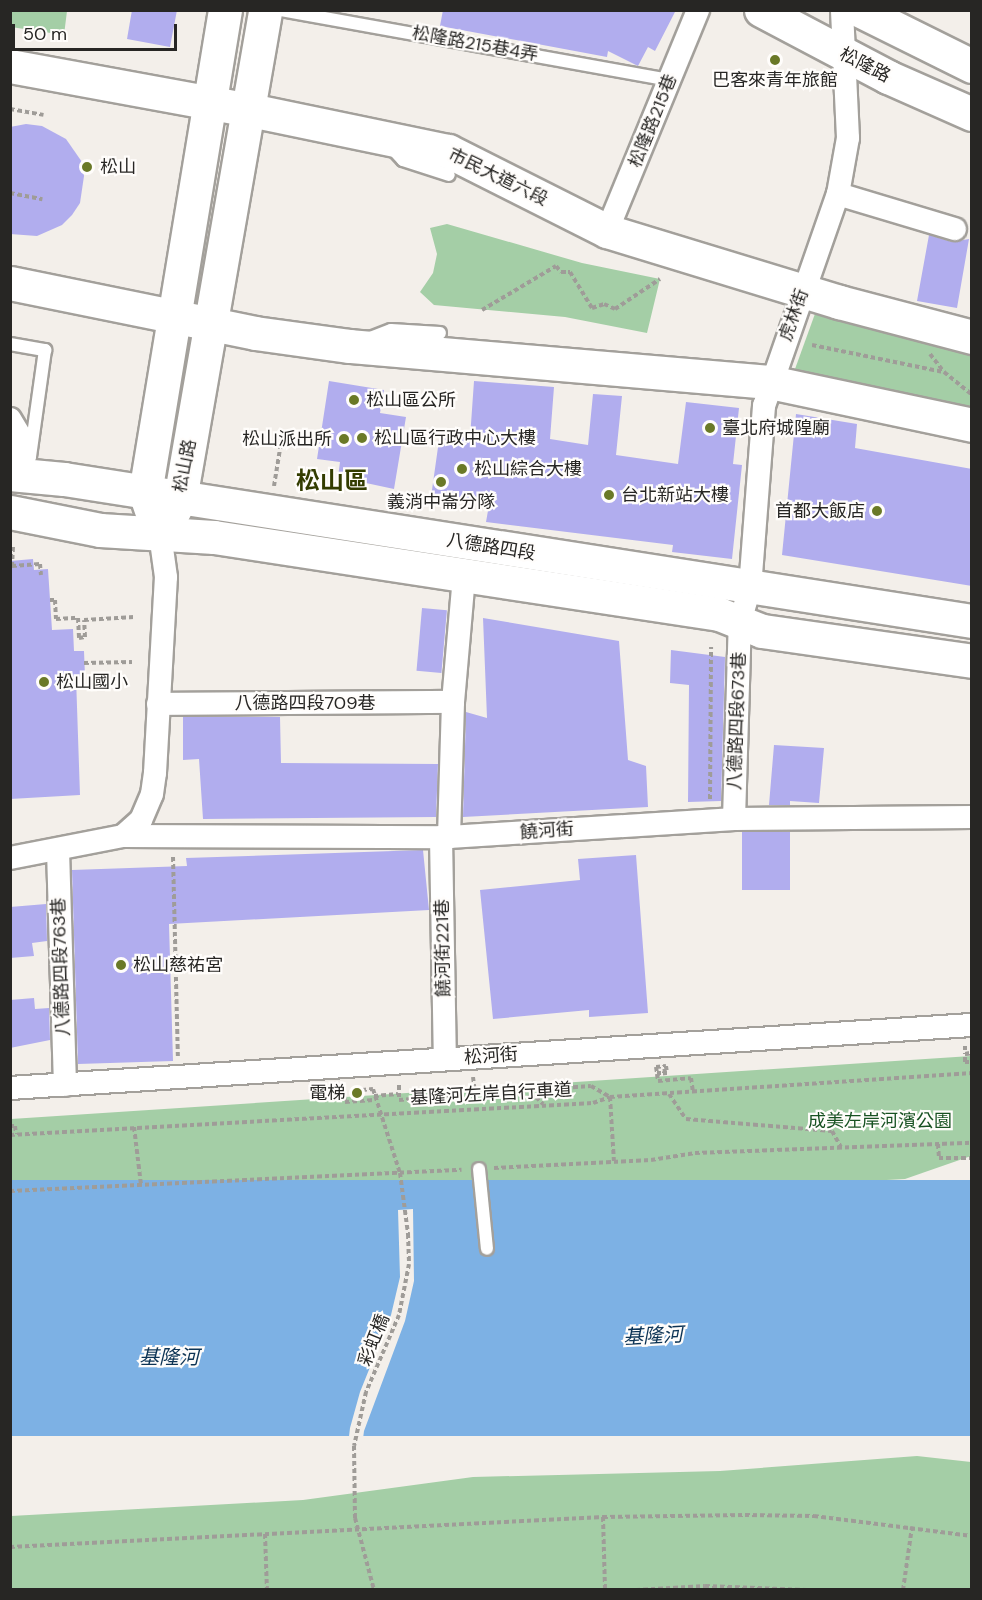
<!DOCTYPE html>
<meta charset="utf-8">
<style>
body{margin:0}
#map{position:relative;width:982px;height:1600px;overflow:hidden;background:#f3efea;font-family:"DM Sans","Noto Sans TC",sans-serif}
div>[style]{position:absolute}
[style*='--x']{left:calc(var(--x)*1px);top:calc(var(--y)*1px);width:calc(var(--w)*1px);rotate:calc(var(--a)*1deg)}
.green>*{inset:0;background:#a4cea6}
.water>*{inset:0;background:#7db1e4;transform-origin:0 0}
.pier>*{inset:0;background:#f3efea}
.building>*{inset:0;background:#b1adee;transform-origin:0 0}
.path>*{height:4px;margin-top:-2px;transform-origin:0;background:repeating-linear-gradient(90deg,#9f9c98 0 4.5px,transparent 0 7.5px)}
.roads{filter:drop-shadow(2px 0 #a3a09b) drop-shadow(-2px 0 #a3a09b) drop-shadow(0 2px #a3a09b) drop-shadow(0 -2px #a3a09b)}
.lane>*{height:12px;margin:-6px;padding:0 6px;transform-origin:6px;border-radius:6px;background:#fff}
.street>*{height:22px;margin:-11px;padding:0 11px;transform-origin:11px;border-radius:11px;background:#fff}
.secondary>*{height:33px;margin:-16.5px;padding:0 16.5px;transform-origin:16.5px;border-radius:16.5px;background:#fff}
.path-bridge>*{height:4px;margin-top:-2px;transform-origin:0;background:repeating-linear-gradient(90deg,#9f9c98 0 4.5px,transparent 0 7.5px)}
.dots>*{width:16px;height:16px;translate:-50% -50%;box-sizing:border-box;border:3px solid #fffdfb;border-radius:50%}
span{translate:-50% -50%;white-space:nowrap;text-align:center;line-height:1.15;-webkit-text-stroke:4.5px #fffdfb;paint-order:stroke}
.street-label{font-size:18px;color:#272624}
.poi-label{font-size:18px;color:#272624}
.left{translate:0 -50%;text-align:left}
.right{translate:-100% -50%;text-align:right}
.park-label{font-size:18px;color:#185222}
.water-label{font-size:20px;color:#0d3455;font-style:italic}
.district-label{font-size:24px;color:#333c00;font-weight:700}
.frame{position:absolute;inset:0;border:12px solid #272624;pointer-events:none}
.scale{position:absolute;left:12px;top:24px;width:165px;height:27px;box-sizing:border-box;border:3px solid #272624;border-top:0;padding-left:8px;font-size:18px;line-height:21px;white-space:nowrap;color:#272624;-webkit-text-stroke:4px #fffdfb;paint-order:stroke}
</style>
<div id="map">
<div class="green">
<i style="clip-path:polygon(11px 10px,67px 11px,64px 35px,11px 27px)"></i>
<i style="clip-path:polygon(447px 224px,582px 263px,660px 279px,647px 333px,565px 317px,434px 305px,420px 292px,433px 273px,437px 254px,430px 228px)"></i>
<i style="clip-path:polygon(816px 311px,971px 346px,971px 413px,800px 376px,795px 369px)"></i>
<i style="clip-path:polygon(971px 1056px,971px 1156px,905px 1179px,11px 1228px,11px 1119px)"></i>
<i style="clip-path:polygon(917px 1456px,971px 1462px,971px 1589px,11px 1589px,11px 1516px,303px 1500px,473px 1477px,720px 1471px)"></i>
</div>
<div class="water">
<i style="left:971px;top:1180px;width:256px;height:962px;rotate:90deg"></i>
</div>
<div class="pier">
<i style="clip-path:polygon(413px 1209px,414px 1281px,405px 1321px,364px 1431px,358px 1478px,344px 1479px,350px 1428px,360px 1392px,391px 1315px,400px 1277px,398px 1210px)"></i>
</div>
<div class="building">
<i style="clip-path:polygon(132px 10px,177px 10px,170px 47px,127px 39px)"></i>
<i style="clip-path:polygon(443px 10px,676px 10px,655px 51px,648px 47px,638px 66px,608px 51px,607px 57px,440px 26px)"></i>
<i style="clip-path:polygon(26px 124px,42px 126px,66px 139px,82px 162px,84px 176px,80px 203px,72px 215px,62px 225px,37px 236px,10px 234px,10px 127px)"></i>
<i style="clip-path:polygon(929px 235px,952px 242px,969px 239px,957px 308px,917px 301px)"></i>
<i style="clip-path:polygon(329px 381px,384px 390px,380px 413px,406px 417px,394px 489px,338px 477px,340px 462px,317px 459px)"></i>
<i style="clip-path:polygon(474px 381px,554px 387px,550px 439px,588px 445px,593px 394px,622px 396px,616px 455px,678px 464px,686px 402px,739px 408px,733px 464px,742px 465px,732px 559px,672px 552px,673px 545px,486px 522px,489px 505px,431px 497px,440px 433px,470px 438px)"></i>
<i style="clip-path:polygon(796px 414px,857px 424px,855px 448px,972px 469px,972px 586px,782px 555px)"></i>
<i style="clip-path:polygon(33px 559px,34px 570px,48px 569px,52px 630px,73px 629px,74px 651px,84px 651px,85px 676px,76px 677px,80px 795px,10px 799px,10px 561px)"></i>
<i style="left:422px;top:608px;width:25px;height:63px;rotate:5deg"></i>
<i style="clip-path:polygon(483px 618px,619px 641px,628px 760px,646px 766px,648px 807px,463px 817px,466px 712px,487px 718px)"></i>
<i style="clip-path:polygon(671px 650px,725px 657px,721px 801px,688px 802px,689px 685px,670px 683px)"></i>
<i style="clip-path:polygon(183px 717px,280px 717px,281px 763px,438px 764px,436px 817px,203px 819px,199px 759px,183px 760px)"></i>
<i style="clip-path:polygon(774px 745px,824px 748px,819px 803px,790px 801px,790px 805px,769px 805px)"></i>
<i style="left:742px;top:832px;width:48px;height:58px"></i>
<i style="clip-path:polygon(423px 850px,429px 910px,169px 924px,173px 1061px,78px 1064px,72px 870px,187px 866px,186px 858px)"></i>
<i style="clip-path:polygon(636px 855px,648px 1013px,589px 1017px,589px 1010px,493px 1019px,480px 890px,580px 880px,578px 859px)"></i>
<i style="clip-path:polygon(46px 904px,47px 941px,32px 943px,34px 956px,10px 958px,10px 907px)"></i>
<i style="clip-path:polygon(34px 998px,35px 1009px,49px 1008px,50px 1040px,10px 1048px,10px 1000px)"></i>
</div>
<div class="path">
<i style="--x:10;--y:109;--w:34;--a:10"></i>
<i style="--x:10;--y:193;--w:33;--a:11"></i>
<i style="--x:482;--y:310;--w:86;--a:-30.7"></i>
<i style="--x:556;--y:266;--w:8;--a:50"></i>
<i style="--x:561;--y:272;--w:9;--a:0"></i>
<i style="--x:570;--y:272;--w:42;--a:58.6"></i>
<i style="--x:592;--y:308;--w:13;--a:-18"></i>
<i style="--x:604;--y:304;--w:12;--a:24"></i>
<i style="--x:615;--y:309;--w:54;--a:-33.7"></i>
<i style="--x:812;--y:345;--w:134;--a:11.6"></i>
<i style="--x:930;--y:354;--w:23;--a:52"></i>
<i style="--x:944;--y:372;--w:36;--a:39"></i>
<i style="--x:274;--y:486;--w:44;--a:-80.8"></i>
<i style="--x:13;--y:547;--w:19;--a:93"></i>
<i style="--x:12;--y:566;--w:28;--a:-4"></i>
<i style="--x:40;--y:564;--w:11;--a:85"></i>
<i style="--x:50;--y:600;--w:5;--a:0"></i>
<i style="--x:55;--y:600;--w:19;--a:87"></i>
<i style="--x:56;--y:619;--w:22;--a:-3"></i>
<i style="--x:78;--y:618;--w:20;--a:87"></i>
<i style="--x:79;--y:638;--w:6;--a:-9"></i>
<i style="--x:85;--y:637;--w:17;--a:-93"></i>
<i style="--x:84;--y:620;--w:50;--a:-3.4"></i>
<i style="--x:84;--y:663;--w:48;--a:-1.2"></i>
<i style="--x:710;--y:799;--w:152;--a:-89.6"></i>
<i style="--x:173;--y:857;--w:199;--a:88.6"></i>
<i style="--x:965;--y:1046;--w:8;--a:90"></i>
<i style="--x:965;--y:1054;--w:7;--a:-8"></i>
<i style="--x:965;--y:1062;--w:7;--a:0"></i>
<i style="--x:656;--y:1067;--w:6;--a:81"></i>
<i style="--x:657;--y:1073;--w:8;--a:0"></i>
<i style="--x:665;--y:1073;--w:8;--a:-97"></i>
<i style="--x:473;--y:1077;--w:17;--a:83"></i>
<i style="--x:658;--y:1081;--w:33;--a:-5"></i>
<i style="--x:691;--y:1078;--w:14;--a:82"></i>
<i style="--x:399;--y:1085;--w:15;--a:90"></i>
<i style="--x:399;--y:1100;--w:106;--a:-4.3"></i>
<i style="--x:505;--y:1092;--w:9;--a:41"></i>
<i style="--x:512;--y:1098;--w:24;--a:-2"></i>
<i style="--x:536;--y:1097;--w:10;--a:45"></i>
<i style="--x:343;--y:1089;--w:13;--a:81"></i>
<i style="--x:345;--y:1102;--w:29;--a:-4"></i>
<i style="--x:506;--y:1092;--w:85;--a:-4"></i>
<i style="--x:591;--y:1086;--w:22;--a:30"></i>
<i style="--x:610;--y:1097;--w:65;--a:86.5"></i>
<i style="--x:669;--y:1094;--w:30;--a:56"></i>
<i style="--x:686;--y:1119;--w:146;--a:4.7"></i>
<i style="--x:832;--y:1131;--w:18;--a:61"></i>
<i style="--x:374;--y:1096;--w:24;--a:-5"></i>
<i style="--x:10;--y:1126;--w:5;--a:0"></i>
<i style="--x:15;--y:1126;--w:8;--a:83"></i>
<i style="--x:134;--y:1127;--w:58;--a:83.1"></i>
<i style="--x:10;--y:1135;--w:584;--a:-3.14"></i>
<i style="--x:593;--y:1103;--w:18;--a:-19"></i>
<i style="--x:610;--y:1097;--w:363;--a:-3.8"></i>
<i style="--x:938;--y:1144;--w:14;--a:86"></i>
<i style="--x:939;--y:1158;--w:33;--a:0"></i>
<i style="--x:494;--y:1168;--w:157;--a:-2.9"></i>
<i style="--x:651;--y:1160;--w:45;--a:-9"></i>
<i style="--x:695;--y:1153;--w:277;--a:-2.1"></i>
<i style="--x:10;--y:1191;--w:452;--a:-2.7"></i>
<i style="--x:603;--y:1517;--w:73;--a:88.4"></i>
<i style="--x:265;--y:1534;--w:56;--a:88"></i>
<i style="--x:10;--y:1547;--w:594;--a:-2.9"></i>
<i style="--x:603;--y:1517;--w:142;--a:-0.8"></i>
<i style="--x:745;--y:1515;--w:69;--a:0.8"></i>
<i style="--x:814;--y:1516;--w:159;--a:7.2"></i>
<i style="--x:636;--y:1590;--w:69;--a:-3.3"></i>
<i style="--x:705;--y:1586;--w:102;--a:2.2"></i>
<i style="--x:903;--y:1590;--w:64;--a:-81.9"></i>
</div>
<div class="roads">
<div class="lane">
<i style="--x:280;--y:10;--w:396;--a:10.2"></i>
<i style="--x:390;--y:146;--w:19;--a:47"></i>
<i style="--x:403;--y:160;--w:48;--a:18.1"></i>
<i style="--x:370;--y:338;--w:22;--a:-21"></i>
<i style="--x:391;--y:330;--w:49;--a:3.5"></i>
<i style="--x:10;--y:344;--w:36;--a:10"></i>
<i style="--x:45;--y:350;--w:108;--a:98"></i>
<i style="--x:30;--y:457;--w:20;--a:143"></i>
<i style="--x:479;--y:1169;--w:80;--a:84.3"></i>
</div>
<div class="street">
<i style="--x:838;--y:194;--w:122;--a:16.7"></i>
<i style="--x:607;--y:231;--w:239;--a:-67.6"></i>
<i style="--x:10;--y:419;--w:21;--a:59"></i>
<i style="--x:21;--y:437;--w:19;--a:106"></i>
<i style="--x:16;--y:455;--w:7;--a:153"></i>
<i style="--x:158;--y:704;--w:295;--a:-0.4"></i>
<i style="--x:734;--y:819;--w:197;--a:-88.3"></i>
<i style="--x:740;--y:622;--w:35;--a:-74"></i>
<i style="--x:750;--y:588;--w:183;--a:-85.6"></i>
<i style="--x:764;--y:406;--w:225;--a:-70.8"></i>
<i style="--x:838;--y:194;--w:57;--a:-79.9"></i>
<i style="--x:848;--y:138;--w:128;--a:-92.7"></i>
<i style="--x:123;--y:836;--w:326;--a:0.2"></i>
<i style="--x:449;--y:837;--w:286;--a:-3.6"></i>
<i style="--x:734;--y:819;--w:238;--a:-0.5"></i>
<i style="--x:441;--y:837;--w:221;--a:89"></i>
<i style="--x:449;--y:837;--w:135;--a:-88.3"></i>
<i style="--x:453;--y:702;--w:126;--a:-85"></i>
<i style="--x:58;--y:850;--w:235;--a:88.3"></i>
<i style="--x:10;--y:858;--w:115;--a:-11"></i>
<i style="--x:123;--y:836;--w:24;--a:-42"></i>
<i style="--x:141;--y:820;--w:28;--a:-67"></i>
<i style="--x:152;--y:794;--w:21;--a:-82"></i>
<i style="--x:155;--y:773;--w:196;--a:-86.8"></i>
<i style="--x:166;--y:577;--w:43;--a:-97.9"></i>
<i style="--x:10;--y:1088;--w:964;--a:-3.75"></i>
</div>
<div class="secondary">
<i style="--x:761;--y:10;--w:144;--a:27.8"></i>
<i style="--x:888;--y:77;--w:92;--a:23.8"></i>
<i style="--x:859;--y:10;--w:126;--a:26.4"></i>
<i style="--x:10;--y:66;--w:244;--a:10.4"></i>
<i style="--x:250;--y:110;--w:202;--a:11.7"></i>
<i style="--x:448;--y:151;--w:178;--a:26.7"></i>
<i style="--x:607;--y:231;--w:243;--a:17"></i>
<i style="--x:839;--y:302;--w:138;--a:14.7"></i>
<i style="--x:10;--y:283;--w:250;--a:11.5"></i>
<i style="--x:255;--y:333;--w:96;--a:7.8"></i>
<i style="--x:350;--y:346;--w:422;--a:4.9"></i>
<i style="--x:770;--y:382;--w:207;--a:12"></i>
<i style="--x:10;--y:474;--w:54;--a:5.3"></i>
<i style="--x:64;--y:479;--w:919;--a:8.89"></i>
<i style="--x:10;--y:512;--w:92;--a:11.3"></i>
<i style="--x:100;--y:530;--w:114;--a:3.5"></i>
<i style="--x:214;--y:537;--w:511;--a:8.67"></i>
<i style="--x:719;--y:614;--w:46;--a:21.6"></i>
<i style="--x:762;--y:631;--w:212;--a:8.1"></i>
<i style="--x:152;--y:513;--w:21;--a:-109"></i>
<i style="--x:145;--y:493;--w:490;--a:-80.6"></i>
<i style="--x:170;--y:518;--w:21;--a:-62"></i>
<i style="--x:180;--y:499;--w:496;--a:-80.1"></i>
</div>
</div>
<div class="path-bridge">
<i style="--x:965;--y:1062;--w:8;--a:-90"></i>
<i style="--x:965;--y:1054;--w:7;--a:-8"></i>
<i style="--x:656;--y:1067;--w:10;--a:-6"></i>
<i style="--x:666;--y:1066;--w:7;--a:82"></i>
<i style="--x:667;--y:1073;--w:10;--a:174"></i>
<i style="--x:657;--y:1074;--w:7;--a:82"></i>
<i style="--x:362;--y:1090;--w:11;--a:-5"></i>
<i style="--x:373;--y:1089;--w:88;--a:72.2"></i>
<i style="--x:400;--y:1173;--w:62;--a:82.5"></i>
<i style="--x:408;--y:1234;--w:30;--a:88"></i>
<i style="--x:409;--y:1264;--w:52;--a:101.1"></i>
<i style="--x:399;--y:1315;--w:84;--a:113.2"></i>
<i style="--x:366;--y:1392;--w:55;--a:102.5"></i>
<i style="--x:354;--y:1446;--w:72;--a:89.2"></i>
<i style="--x:355;--y:1518;--w:74;--a:75.2"></i>
</div>
<div class="dots">
<i style="left:775px;top:60px;background:#6a7927"></i>
<i style="left:87px;top:167px;background:#6a7927"></i>
<i style="left:354px;top:400px;background:#6a7927"></i>
<i style="left:710px;top:428px;background:#6a7927"></i>
<i style="left:362px;top:438px;background:#6a7927"></i>
<i style="left:344px;top:439px;background:#6a7927"></i>
<i style="left:462px;top:469px;background:#6a7927"></i>
<i style="left:441px;top:482px;background:#6a7927"></i>
<i style="left:609px;top:495px;background:#6a7927"></i>
<i style="left:877px;top:511px;background:#6a7927"></i>
<i style="left:44px;top:682px;background:#6a7927"></i>
<i style="left:121px;top:965px;background:#6a7927"></i>
<i style="left:357px;top:1093px;background:#6a7927"></i>
</div>
<div class="street-label">
<span style="left:475px;top:44px;rotate:10deg">松隆路215巷4弄</span>
<span style="left:865px;top:65px;rotate:27deg">松隆路</span>
<span style="left:653px;top:121px;rotate:-68deg">松隆路215巷</span>
<span style="left:498px;top:177px;rotate:26deg">市民大道六段</span>
<span style="left:794px;top:315px;rotate:-70deg">虎林街</span>
<span style="left:185px;top:466px;rotate:-79deg">松山路</span>
<span style="left:491px;top:547px;rotate:9deg">八德路四段</span>
<span style="left:305px;top:703px">八德路四段709巷</span>
<span style="left:737px;top:721px;rotate:-88deg">八德路四段673巷</span>
<span style="left:547px;top:831px;rotate:-4deg">饒河街</span>
<span style="left:443px;top:948px;rotate:-91deg">饒河街221巷</span>
<span style="left:61px;top:967px;rotate:-92deg">八德路四段763巷</span>
<span style="left:491px;top:1056px;rotate:-4deg">松河街</span>
<span style="left:491px;top:1094px;rotate:-3deg">基隆河左岸自行車道</span>
<span style="left:374px;top:1340px;rotate:-68deg">彩虹橋</span>
</div>
<div class="poi-label">
<span style="left:775px;top:80px">巴客來青年旅館</span>
<span class="left" style="left:100px;top:167px">松山</span>
<span class="left" style="left:366px;top:400px">松山區公所</span>
<span class="left" style="left:722px;top:428px">臺北府城隍廟</span>
<span class="left" style="left:374px;top:438px">松山區行政中心大樓</span>
<span class="right" style="left:332px;top:439px">松山派出所</span>
<span class="left" style="left:474px;top:469px">松山綜合大樓</span>
<span class="left" style="left:621px;top:495px">台北新站大樓</span>
<span style="left:441px;top:502px">義消中崙分隊</span>
<span class="right" style="left:865px;top:511px">首都大飯店</span>
<span class="left" style="left:56px;top:682px">松山國小</span>
<span class="left" style="left:133px;top:965px">松山慈祐宮</span>
<span class="right" style="left:345px;top:1093px">電梯</span>
</div>
<div class="park-label">
<span style="left:880px;top:1121px">成美左岸河濱公園</span>
</div>
<div class="water-label">
<span style="left:653px;top:1336px;rotate:-3deg">基隆河</span>
<span style="left:169px;top:1357px">基隆河</span>
</div>
<div class="district-label">
<span style="left:332px;top:481px">松山區</span>
</div>
<div class="frame"></div>
<div class="scale">50 m</div>
</div>
